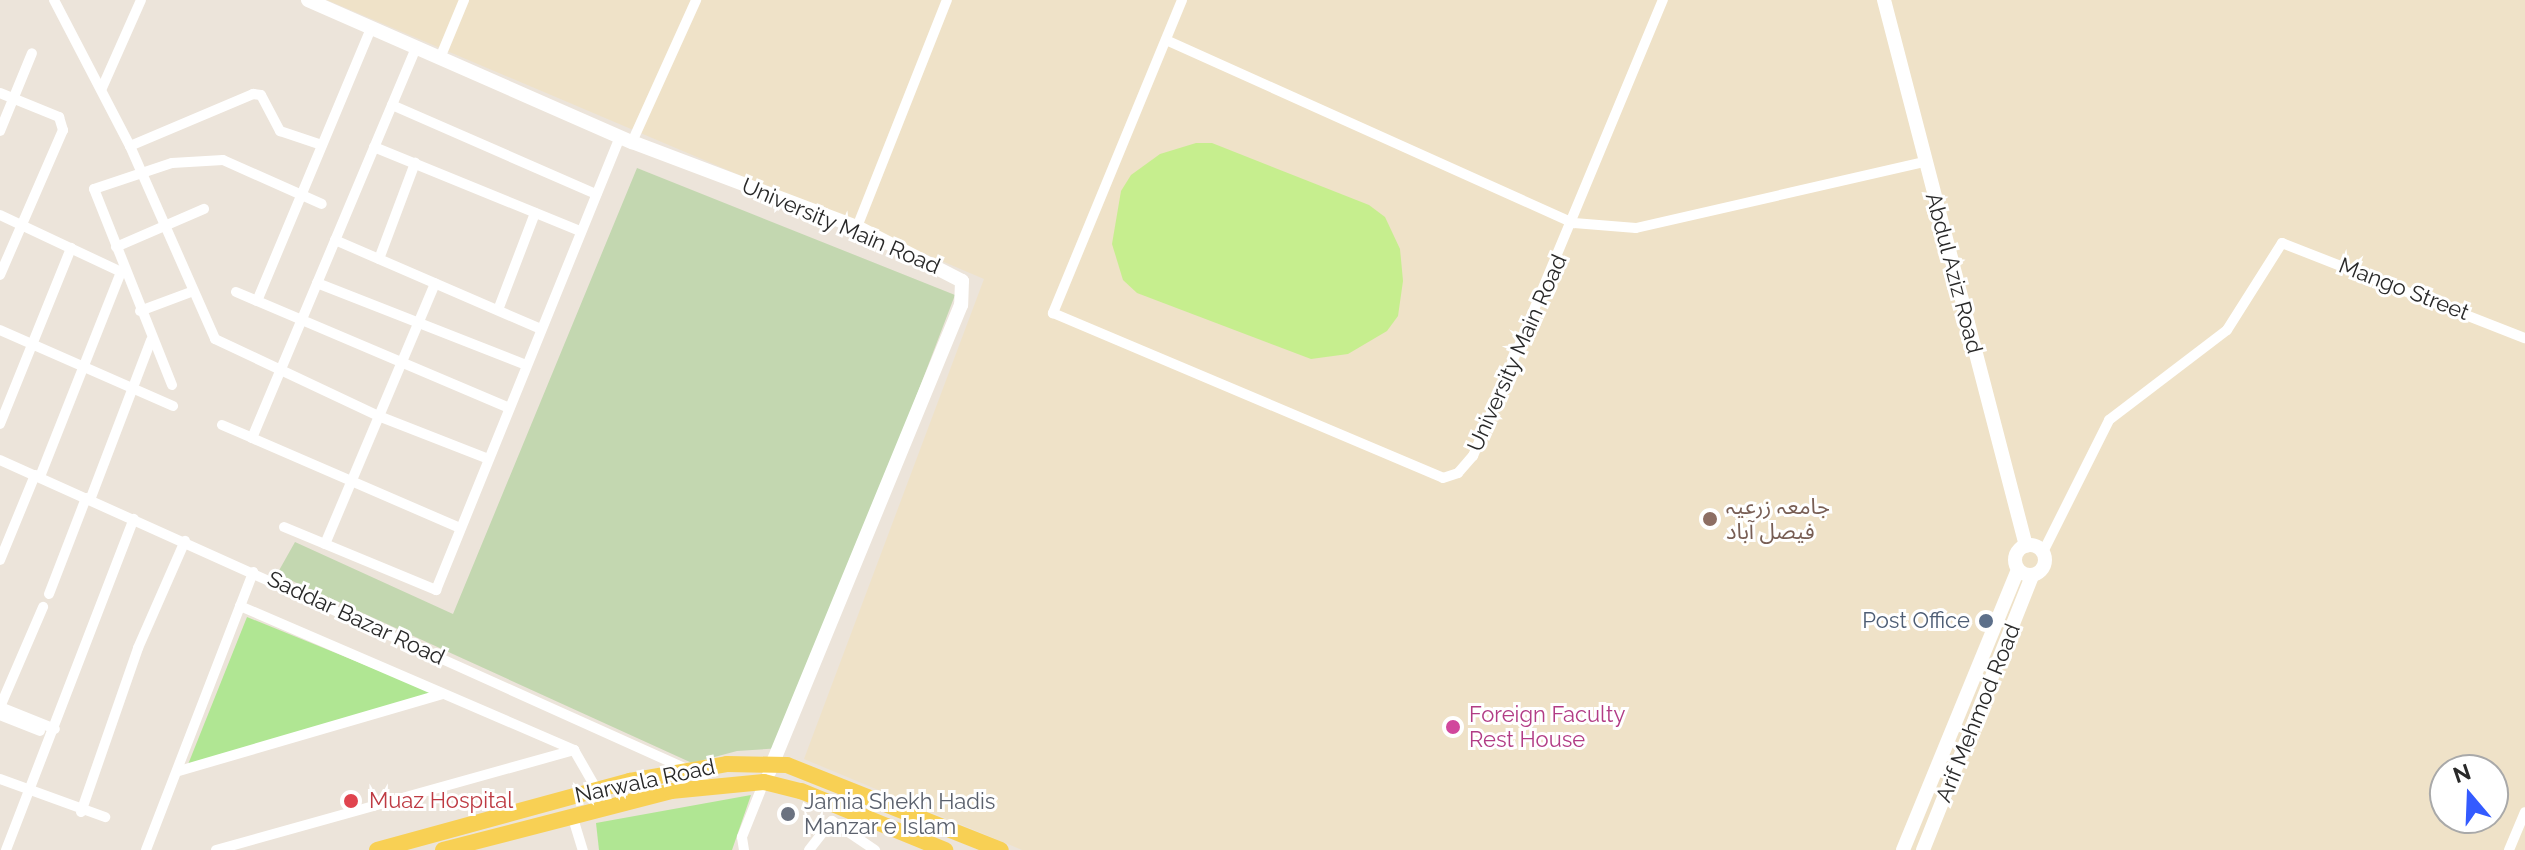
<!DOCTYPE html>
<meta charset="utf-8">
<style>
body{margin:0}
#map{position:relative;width:2525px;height:850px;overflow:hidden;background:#ece4da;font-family:Raleway,"Noto Sans Arabic",sans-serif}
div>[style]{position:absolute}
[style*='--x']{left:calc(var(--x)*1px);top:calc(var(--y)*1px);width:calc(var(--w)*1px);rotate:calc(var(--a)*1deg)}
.education>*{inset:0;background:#efe2c8}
.green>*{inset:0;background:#b0e693}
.cemetery>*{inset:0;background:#c3d7b0}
.pitch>*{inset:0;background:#c6ee8e}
.street>*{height:10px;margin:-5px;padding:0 5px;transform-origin:5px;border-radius:5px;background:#fff}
.secondary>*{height:14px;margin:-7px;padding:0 7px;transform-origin:7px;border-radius:7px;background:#fff}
.secondary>.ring{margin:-7px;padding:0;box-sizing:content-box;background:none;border:14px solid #fff;border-radius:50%}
.primary>*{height:16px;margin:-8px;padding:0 8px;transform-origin:8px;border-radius:8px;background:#f8d054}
.dots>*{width:22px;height:22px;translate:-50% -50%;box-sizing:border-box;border:4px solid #fff;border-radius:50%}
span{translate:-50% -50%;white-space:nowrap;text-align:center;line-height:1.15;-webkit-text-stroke:6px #fff;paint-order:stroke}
.street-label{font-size:22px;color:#292929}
.education-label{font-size:22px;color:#785e54}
.left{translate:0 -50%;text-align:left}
.service-label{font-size:22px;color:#4e5e75}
.right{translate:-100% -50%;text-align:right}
.hotel-label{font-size:22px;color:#b23c85}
.health-label{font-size:22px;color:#be3a42}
.worship-label{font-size:22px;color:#5b616d}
.north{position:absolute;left:2429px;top:754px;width:80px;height:80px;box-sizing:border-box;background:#fff;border:2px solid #a9a9a9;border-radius:50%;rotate:341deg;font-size:22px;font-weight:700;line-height:32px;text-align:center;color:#292929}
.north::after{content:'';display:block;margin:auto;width:28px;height:36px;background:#345bff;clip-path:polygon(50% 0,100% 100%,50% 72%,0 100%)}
</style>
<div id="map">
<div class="education">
<i style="clip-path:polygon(evenodd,327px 0,2525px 0,2525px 850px,1022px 850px,804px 759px,984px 279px,327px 0,2445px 770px,2493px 770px,2493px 818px,2445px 818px,2445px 770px)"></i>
</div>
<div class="green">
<i style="clip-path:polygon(247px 617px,444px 697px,185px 772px)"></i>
<i style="clip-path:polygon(751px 795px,732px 850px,599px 850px,596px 823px)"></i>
</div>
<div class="cemetery">
<i style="clip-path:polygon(637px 168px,955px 295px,782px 748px,737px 751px,692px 763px,277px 574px,295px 542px,453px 614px)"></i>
</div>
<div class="pitch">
<i style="clip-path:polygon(1196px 143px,1212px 143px,1369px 205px,1385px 217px,1400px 249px,1403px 281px,1398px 316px,1387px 331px,1348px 354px,1311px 359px,1137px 293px,1123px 280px,1112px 244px,1121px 191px,1131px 175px,1160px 154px)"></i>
</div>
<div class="street">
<i style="--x:54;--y:0;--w:165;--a:62.5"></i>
<i style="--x:130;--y:146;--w:211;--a:66.2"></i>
<i style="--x:215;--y:339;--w:183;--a:25.2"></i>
<i style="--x:381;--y:417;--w:113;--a:21.3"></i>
<i style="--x:1182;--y:0;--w:339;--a:112.4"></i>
<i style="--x:1053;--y:313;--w:423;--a:22.9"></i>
<i style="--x:1443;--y:478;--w:16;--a:-18"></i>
<i style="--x:1458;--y:473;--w:23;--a:-49"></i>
<i style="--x:1473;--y:456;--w:494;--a:-67.4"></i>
<i style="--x:1166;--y:40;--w:447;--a:24.2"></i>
<i style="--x:1574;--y:223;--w:62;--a:4.6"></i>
<i style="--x:1636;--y:228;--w:296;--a:-12.9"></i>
<i style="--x:440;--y:58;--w:63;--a:-67.5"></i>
<i style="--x:102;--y:88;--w:96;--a:-66.1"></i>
<i style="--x:0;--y:93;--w:64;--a:22.1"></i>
<i style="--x:59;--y:117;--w:14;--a:73"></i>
<i style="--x:63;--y:130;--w:158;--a:113.5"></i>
<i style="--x:392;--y:105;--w:223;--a:23.6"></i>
<i style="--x:0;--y:131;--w:84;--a:-67.7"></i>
<i style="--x:632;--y:142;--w:156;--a:-65.7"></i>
<i style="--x:130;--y:146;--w:134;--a:-22.9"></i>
<i style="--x:253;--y:94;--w:8;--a:7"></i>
<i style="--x:261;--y:95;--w:41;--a:62.2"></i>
<i style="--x:280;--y:131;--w:44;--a:18.4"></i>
<i style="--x:374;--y:147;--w:222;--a:22.2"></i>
<i style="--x:0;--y:215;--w:134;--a:25.2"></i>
<i style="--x:121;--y:272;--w:220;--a:111.6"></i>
<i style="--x:857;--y:227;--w:244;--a:-68.4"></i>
<i style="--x:335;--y:240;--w:224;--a:23.4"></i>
<i style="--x:116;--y:247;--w:96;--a:-23.4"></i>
<i style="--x:379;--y:259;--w:103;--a:-69.4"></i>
<i style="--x:317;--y:283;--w:225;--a:21.4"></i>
<i style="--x:236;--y:292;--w:297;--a:23"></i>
<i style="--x:257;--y:301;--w:296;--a:-67.3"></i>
<i style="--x:498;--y:310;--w:104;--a:-69.1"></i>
<i style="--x:140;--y:311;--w:54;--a:-20.4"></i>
<i style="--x:0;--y:330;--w:189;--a:23.7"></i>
<i style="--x:172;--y:385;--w:211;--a:-111.7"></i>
<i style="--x:94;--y:189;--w:82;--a:-18.4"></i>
<i style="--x:172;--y:163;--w:51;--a:-3.4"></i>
<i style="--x:223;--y:160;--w:108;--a:24"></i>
<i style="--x:0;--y:424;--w:190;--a:-68"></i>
<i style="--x:222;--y:425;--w:33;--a:23"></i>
<i style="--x:252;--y:438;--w:424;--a:-67.2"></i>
<i style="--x:252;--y:438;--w:227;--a:23.4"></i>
<i style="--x:0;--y:460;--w:750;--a:24.24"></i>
<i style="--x:684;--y:768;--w:29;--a:35"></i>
<i style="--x:90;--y:500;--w:171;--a:-69.1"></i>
<i style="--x:284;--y:527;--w:165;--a:22.5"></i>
<i style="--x:436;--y:590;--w:490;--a:-67.9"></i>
<i style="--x:325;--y:544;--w:283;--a:-67.1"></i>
<i style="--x:2043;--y:552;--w:148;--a:-63.4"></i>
<i style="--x:2109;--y:420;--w:148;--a:-37.3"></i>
<i style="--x:2227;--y:330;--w:103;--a:-57.7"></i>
<i style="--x:2282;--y:243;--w:261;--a:21.4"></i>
<i style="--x:0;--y:560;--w:92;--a:-67.6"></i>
<i style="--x:49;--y:594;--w:103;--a:-68.9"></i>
<i style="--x:240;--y:606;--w:364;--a:23.3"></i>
<i style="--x:574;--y:750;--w:46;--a:60.1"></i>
<i style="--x:0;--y:707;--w:109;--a:-66.7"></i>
<i style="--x:0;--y:707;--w:59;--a:21.8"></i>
<i style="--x:0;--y:715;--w:43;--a:21.8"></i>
<i style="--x:179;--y:771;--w:274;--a:-16.3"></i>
<i style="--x:0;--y:779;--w:112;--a:19.9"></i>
<i style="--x:81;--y:812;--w:174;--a:-70.8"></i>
<i style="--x:138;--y:648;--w:117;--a:-66.3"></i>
<i style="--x:572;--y:815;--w:37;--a:73"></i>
<i style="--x:6;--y:850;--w:355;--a:-68.9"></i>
<i style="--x:146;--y:850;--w:298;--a:-68.9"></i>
<i style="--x:216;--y:850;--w:372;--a:-15.6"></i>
<i style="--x:744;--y:850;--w:13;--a:-99"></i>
<i style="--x:742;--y:837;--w:59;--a:-68.2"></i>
<i style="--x:809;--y:850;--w:37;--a:-52"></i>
<i style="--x:832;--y:821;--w:52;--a:34"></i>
<i style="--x:2509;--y:850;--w:41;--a:-67.2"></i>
</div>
<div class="secondary">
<i style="--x:308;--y:0;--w:354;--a:23.7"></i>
<i style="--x:632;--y:142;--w:241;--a:20.7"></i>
<i style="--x:857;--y:227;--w:118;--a:27.2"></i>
<i style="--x:962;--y:281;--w:24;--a:92"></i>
<i style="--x:961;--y:305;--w:505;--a:112.35"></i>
<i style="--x:1884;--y:0;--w:564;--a:75.42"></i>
<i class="ring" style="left:2015px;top:545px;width:16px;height:16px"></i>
<i style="--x:1903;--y:850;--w:303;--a:-67.7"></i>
<i style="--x:1923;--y:850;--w:295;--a:-68.3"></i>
</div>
<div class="primary">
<i style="--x:377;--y:850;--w:262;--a:-15.3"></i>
<i style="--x:630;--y:781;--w:98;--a:-9.9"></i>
<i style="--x:727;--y:764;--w:60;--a:1"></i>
<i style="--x:787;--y:765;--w:230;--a:21.7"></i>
<i style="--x:443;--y:850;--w:236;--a:-14.5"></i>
<i style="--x:671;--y:791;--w:93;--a:-5.5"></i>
<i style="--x:764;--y:782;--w:38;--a:14"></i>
<i style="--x:801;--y:791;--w:156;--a:22.3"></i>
</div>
<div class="dots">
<i style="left:1710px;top:519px;background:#8d6e63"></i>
<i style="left:1986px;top:621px;background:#5c6f8a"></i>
<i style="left:1453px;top:727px;background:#d1479c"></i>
<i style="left:351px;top:801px;background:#e0444e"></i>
<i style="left:788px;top:814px;background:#6b7280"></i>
</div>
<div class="street-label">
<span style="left:841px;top:226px;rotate:23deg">University Main Road</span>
<span style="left:1954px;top:273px;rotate:75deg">Abdul Aziz Road</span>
<span style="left:2404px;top:289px;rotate:21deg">Mango Street</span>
<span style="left:1517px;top:353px;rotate:-66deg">University Main Road</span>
<span style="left:356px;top:618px;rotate:25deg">Saddar Bazar Road</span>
<span style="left:1978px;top:713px;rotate:-68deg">Arif Mehmod Road</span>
<span style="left:645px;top:781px;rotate:-12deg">Narwala Road</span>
</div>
<div class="education-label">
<span class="left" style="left:1726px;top:519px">جامعہ زرعیہ<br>فیصل آباد</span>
</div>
<div class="service-label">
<span class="right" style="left:1970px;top:621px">Post Office</span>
</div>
<div class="hotel-label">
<span class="left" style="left:1469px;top:727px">Foreign Faculty<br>Rest House</span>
</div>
<div class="health-label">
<span class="left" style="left:369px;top:801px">Muaz Hospital</span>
</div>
<div class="worship-label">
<span class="left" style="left:804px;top:814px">Jamia Shekh Hadis<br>Manzar e Islam</span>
</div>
<div class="north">N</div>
</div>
